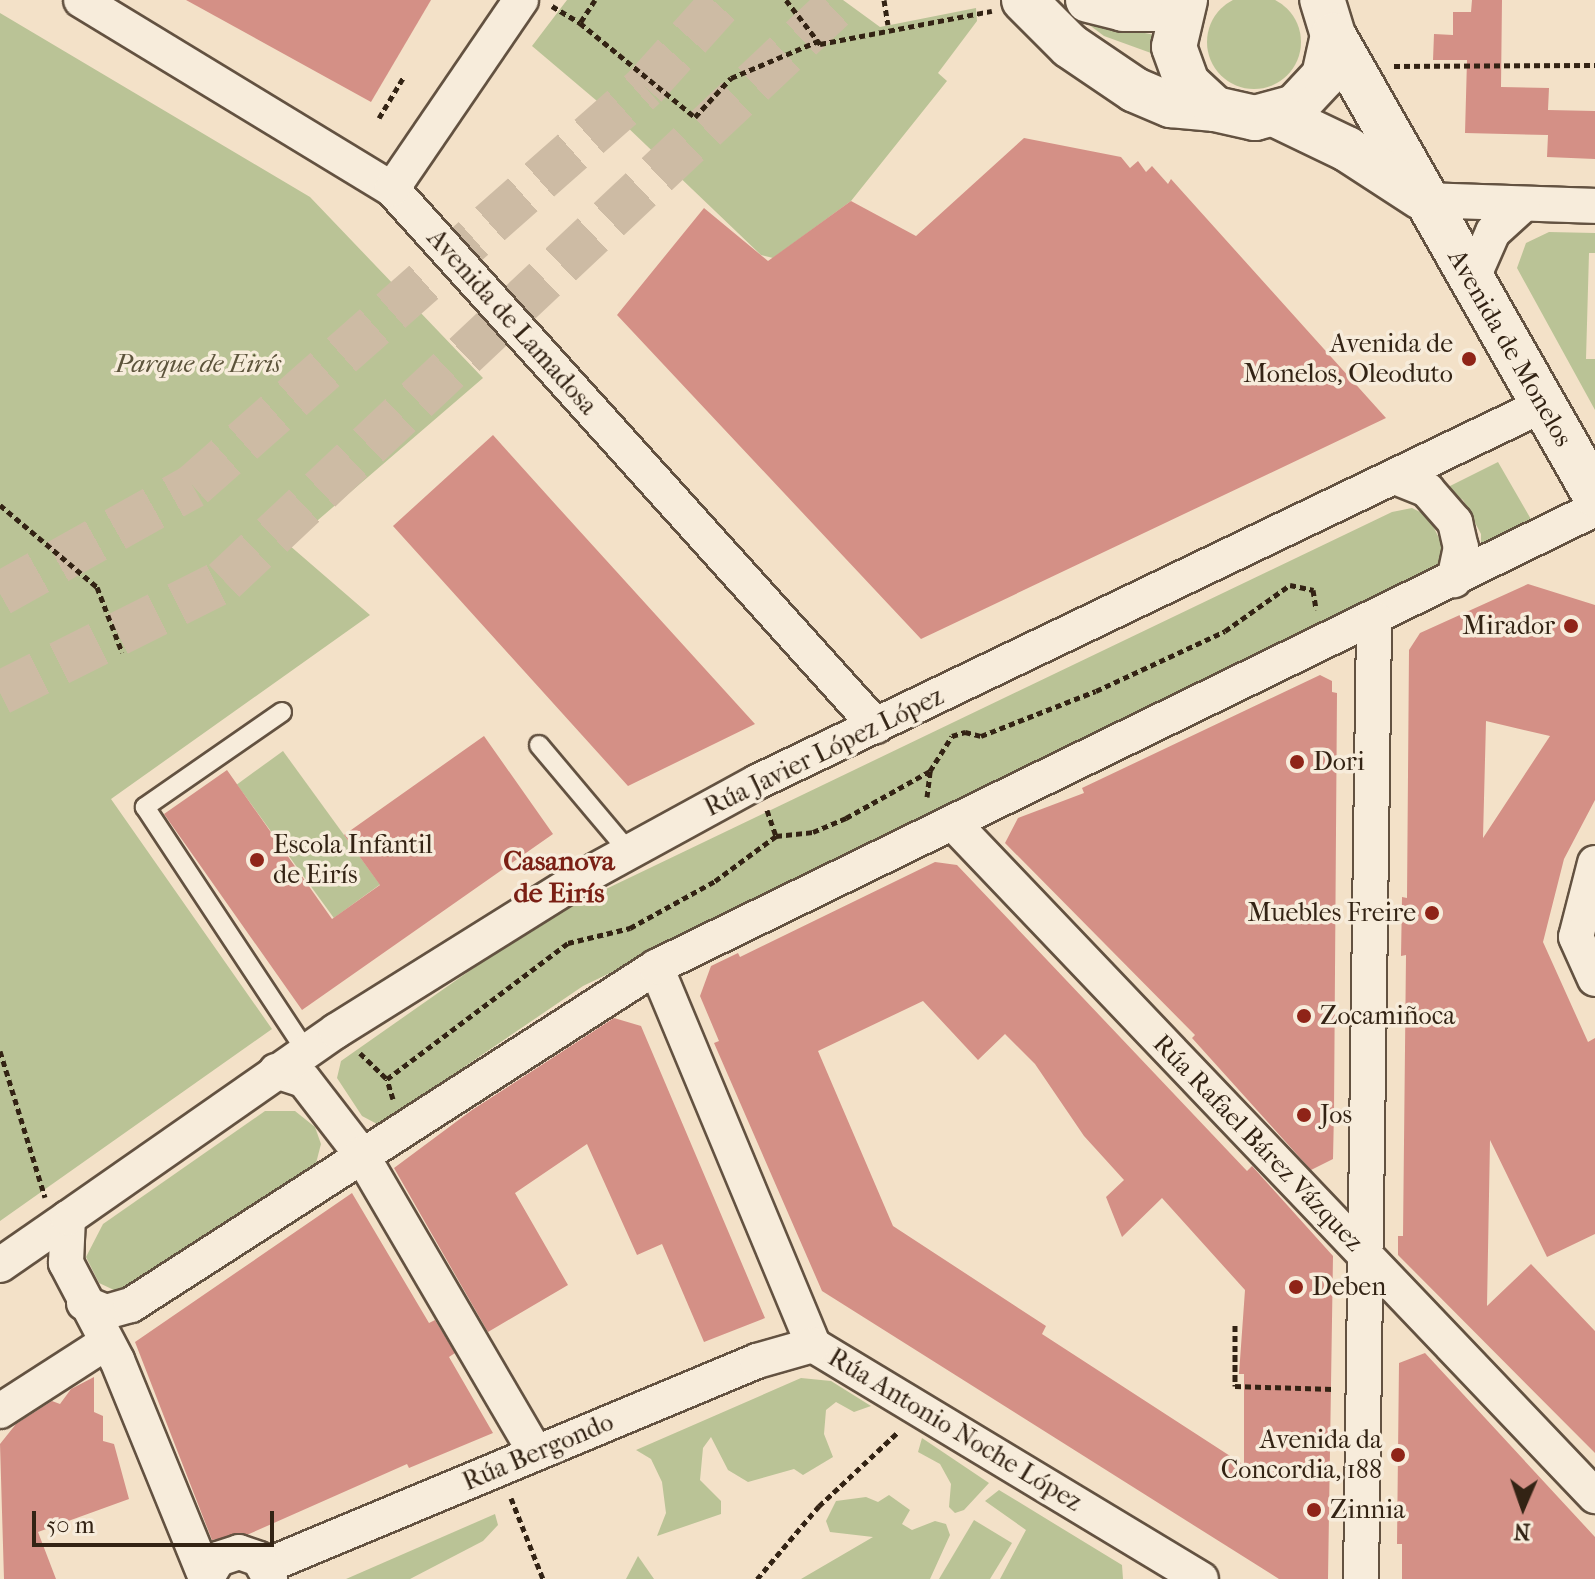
<!DOCTYPE html>
<meta charset="utf-8">
<style>
body{margin:0}
#map{position:relative;width:1595px;height:1579px;overflow:hidden;background:#f3e1c8;font-family:"IM FELL French Canon",serif}
div>[style]{position:absolute}
[style*='--x']{left:calc(var(--x)*1px);top:calc(var(--y)*1px);width:calc(var(--w)*1px);rotate:calc(var(--a)*1deg)}
.green>*{inset:0;background:#bac396;transform-origin:0 0}
.round{border-radius:50%}
.building>*{inset:0;background:#d49086}
.primary-tunnel>*{height:44px;margin-top:-22px;transform-origin:0;background:repeating-linear-gradient(90deg,#cdbba4 0 44px,transparent 0 66px)}
.path>*{height:5px;margin-top:-2.5px;transform-origin:0;background:repeating-linear-gradient(90deg,#332314 0 6px,transparent 0 10px)}
.roads{filter:drop-shadow(2px 0 #635241) drop-shadow(-2px 0 #635241) drop-shadow(0 2px #635241) drop-shadow(0 -2px #635241)}
.lane>*{height:18px;margin:-9px;padding:0 9px;transform-origin:9px;border-radius:9px;background:#f7ecdb}
.street>*{height:34px;margin:-17px;padding:0 17px;transform-origin:17px;border-radius:17px;background:#f7ecdb}
.secondary>*{height:44px;margin:-22px;padding:0 22px;transform-origin:22px;border-radius:22px;background:#f7ecdb}
.dots>*{width:22px;height:22px;translate:-50% -50%;box-sizing:border-box;border:4px solid #f7ecdb;border-radius:50%}
span{translate:-50% -50%;white-space:nowrap;text-align:center;line-height:1.15;-webkit-text-stroke:7px #f7ecdb;paint-order:stroke}
.street-label{font-size:26px;color:#332314}
.poi-label{font-size:26px;color:#332314}
.right{translate:-100% -50%;text-align:right}
.left{translate:0 -50%;text-align:left}
.park-label{font-size:26px;color:#5c533b;font-style:italic}
.neighbourhood-label{font-size:28px;color:#7a1f14;font-weight:700}
.north{position:absolute;left:1483px;top:1467px;width:80px;height:80px;-webkit-text-stroke:6px #f7ecdb;paint-order:stroke;rotate:182deg;font-size:22px;font-weight:700;line-height:32px;text-align:center;color:#332314}
.north::after{content:'';display:block;margin:auto;width:28px;height:36px;background:#332314;clip-path:polygon(50% 0,100% 100%,50% 72%,0 100%)}
.scale{position:absolute;left:32px;top:1511px;width:242px;height:36px;box-sizing:border-box;border:4px solid #332314;border-top:0;padding-left:10px;font-size:24px;line-height:28px;white-space:nowrap;color:#332314;-webkit-text-stroke:6px #f7ecdb;paint-order:stroke}
</style>
<div id="map">
<div class="green">
<i class="round" style="left:1207px;top:-5px;width:94px;height:94px"></i>
<i style="clip-path:polygon(567px 0,843px 0,880px 27px,976px 8px,977px 21px,938px 73px,947px 81px,851px 201px,773px 258px,761px 255px,623px 123px,532px 46px)"></i>
<i style="clip-path:polygon(0 13px,310px 197px,483px 378px,289px 545px,370px 615px,111px 799px,272px 1029px,0 1221px)"></i>
<i style="clip-path:polygon(1084px 21px,1160px 36px,1162px 57px,1104px 36px)"></i>
<i style="clip-path:polygon(1549px 232px,1595px 233px,1595px 253px,1589px 253px,1586px 359px,1595px 359px,1595px 410px,1517px 268px,1526px 243px)"></i>
<i style="clip-path:polygon(1498px 462px,1532px 521px,1530px 529px,1481px 553px,1481px 534px,1463px 500px,1446px 488px)"></i>
<i style="clip-path:polygon(1412px 508px,1428px 516px,1443px 546px,1443px 562px,1434px 576px,583px 986px,379px 1125px,362px 1116px,337px 1078px,341px 1061px,512px 941px,583px 900px,1392px 512px)"></i>
<i style="left:283px;top:751px;width:165px;height:57px;rotate:54deg"></i>
<i style="clip-path:polygon(265px 1111px,295px 1111px,315px 1127px,321px 1144px,315px 1167px,137px 1290px,114px 1290px,99px 1283px,86px 1257px,103px 1224px)"></i>
<i style="clip-path:polygon(801px 1378px,831px 1381px,871px 1406px,854px 1412px,836px 1402px,826px 1410px,824px 1434px,833px 1457px,803px 1475px,794px 1469px,748px 1482px,728px 1470px,711px 1437px,703px 1448px,700px 1480px,721px 1501px,721px 1514px,657px 1536px,666px 1513px,662px 1482px,651px 1459px,636px 1450px)"></i>
<i style="clip-path:polygon(922px 1438px,989px 1483px,964px 1510px,955px 1513px,949px 1507px,951px 1484px,940px 1464px,918px 1452px)"></i>
<i style="clip-path:polygon(999px 1490px,1122px 1565px,1123px 1579px,1000px 1579px,1026px 1530px,985px 1501px)"></i>
<i style="clip-path:polygon(889px 1495px,910px 1510px,902px 1524px,912px 1530px,935px 1521px,946px 1524px,950px 1535px,930px 1579px,801px 1579px,873px 1537px,830px 1532px,826px 1521px,836px 1501px,866px 1497px,878px 1502px)"></i>
<i style="clip-path:polygon(495px 1514px,498px 1525px,483px 1541px,410px 1579px,346px 1579px)"></i>
<i style="clip-path:polygon(974px 1520px,1012px 1543px,990px 1579px,939px 1579px)"></i>
<i style="clip-path:polygon(638px 1556px,654px 1579px,626px 1579px)"></i>
</div>
<div class="building">
<i style="clip-path:polygon(186px 0,431px 0,371px 102px)"></i>
<i style="clip-path:polygon(1472px 0,1502px 0,1501px 87px,1549px 88px,1548px 110px,1595px 111px,1595px 159px,1547px 157px,1548px 135px,1465px 133px,1467px 60px,1433px 60px,1434px 34px,1453px 35px,1453px 12px,1471px 12px)"></i>
<i style="clip-path:polygon(1024px 138px,1121px 157px,1130px 168px,1138px 161px,1146px 172px,1152px 166px,1168px 184px,1171px 179px,1386px 418px,921px 639px,617px 315px,704px 208px,768px 261px,851px 201px,916px 236px)"></i>
<i style="clip-path:polygon(493px 435px,556px 505px,755px 724px,628px 786px,393px 526px)"></i>
<i style="clip-path:polygon(evenodd,1528px 584px,1595px 605px,1595px 800px,1564px 859px,1543px 942px,1588px 1042px,1595px 1038px,1595px 1234px,1547px 1257px,1490px 1140px,1487px 1306px,1531px 1264px,1595px 1331px,1595px 1453px,1398px 1255px,1398px 1236px,1403px 1236px,1406px 955px,1401px 956px,1402px 897px,1407px 898px,1409px 650px,1420px 633px,1528px 584px,1486px 721px,1550px 736px,1483px 838px,1486px 721px)"></i>
<i style="clip-path:polygon(1320px 675px,1332px 681px,1332px 692px,1337px 693px,1334px 1112px,1333px 1159px,1311px 1170px,1192px 1038px,1195px 1035px,1005px 843px,1018px 818px,1084px 793px,1082px 788px)"></i>
<i style="clip-path:polygon(484px 736px,553px 834px,302px 1010px,164px 814px,227px 770px,332px 919px,380px 885px,344px 835px)"></i>
<i style="clip-path:polygon(evenodd,935px 862px,957px 865px,1247px 1171px,1252px 1166px,1333px 1256px,1328px 1579px,1279px 1579px,822px 1291px,714px 1043px,719px 1041px,700px 996px,711px 966px,738px 953px,740px 957px,935px 862px,923px 1001px,978px 1060px,1005px 1034px,1035px 1064px,1084px 1136px,1124px 1180px,1106px 1197px,1122px 1237px,1162px 1198px,1245px 1290px,1239px 1374px,1244px 1374px,1244px 1465px,1042px 1334px,1046px 1326px,893px 1226px,818px 1051px,923px 1001px)"></i>
<i style="clip-path:polygon(614px 1018px,641px 1026px,765px 1318px,704px 1342px,662px 1244px,637px 1255px,587px 1144px,515px 1193px,568px 1285px,488px 1332px,394px 1168px,472px 1110px)"></i>
<i style="clip-path:polygon(352px 1193px,429px 1323px,435px 1320px,455px 1353px,449px 1357px,493px 1433px,409px 1468px,407px 1464px,249px 1534px,212px 1540px,135px 1342px)"></i>
<i style="clip-path:polygon(1425px 1353px,1595px 1537px,1595px 1579px,1402px 1579px,1402px 1544px,1397px 1544px,1399px 1363px)"></i>
<i style="clip-path:polygon(94px 1377px,94px 1412px,103px 1416px,103px 1441px,114px 1444px,129px 1499px,38px 1532px,56px 1579px,4px 1579px,0 1444px,16px 1424px,52px 1401px,60px 1404px,71px 1389px)"></i>
</div>
<div class="primary-tunnel">
<i style="--x:0;--y:594;--w:221;--a:-29.2"></i>
<i style="--x:193;--y:486;--w:603;--a:-41.44"></i>
<i style="--x:645;--y:87;--w:117;--a:-48.1"></i>
<i style="--x:0;--y:693;--w:250;--a:-26.6"></i>
<i style="--x:224;--y:581;--w:848;--a:-43.23"></i>
</div>
<div class="path">
<i style="--x:595;--y:0;--w:27;--a:123"></i>
<i style="--x:580;--y:23;--w:149;--a:39.3"></i>
<i style="--x:695;--y:117;--w:53;--a:-47.3"></i>
<i style="--x:731;--y:78;--w:95;--a:-23"></i>
<i style="--x:786;--y:0;--w:56;--a:52.3"></i>
<i style="--x:820;--y:44;--w:175;--a:-10.9"></i>
<i style="--x:884;--y:0;--w:25;--a:81"></i>
<i style="--x:552;--y:6;--w:33;--a:31"></i>
<i style="--x:1394;--y:66;--w:201;--a:-0.3"></i>
<i style="--x:379;--y:118;--w:47;--a:-59"></i>
<i style="--x:0;--y:505;--w:127;--a:40.2"></i>
<i style="--x:97;--y:587;--w:70;--a:69"></i>
<i style="--x:927;--y:797;--w:26;--a:-83"></i>
<i style="--x:767;--y:810;--w:28;--a:71"></i>
<i style="--x:0;--y:1051;--w:153;--a:72.9"></i>
<i style="--x:360;--y:1053;--w:37;--a:44"></i>
<i style="--x:393;--y:1099;--w:21;--a:-107"></i>
<i style="--x:387;--y:1079;--w:226;--a:-36.9"></i>
<i style="--x:568;--y:943;--w:64;--a:-13.6"></i>
<i style="--x:630;--y:928;--w:97;--a:-28.9"></i>
<i style="--x:715;--y:881;--w:76;--a:-36.4"></i>
<i style="--x:776;--y:836;--w:37;--a:-6"></i>
<i style="--x:813;--y:832;--w:36;--a:-23"></i>
<i style="--x:846;--y:818;--w:96;--a:-29.2"></i>
<i style="--x:930;--y:771;--w:41;--a:-57.8"></i>
<i style="--x:952;--y:736;--w:14;--a:-17"></i>
<i style="--x:965;--y:732;--w:16;--a:14"></i>
<i style="--x:981;--y:736;--w:123;--a:-21.4"></i>
<i style="--x:1096;--y:691;--w:142;--a:-24.9"></i>
<i style="--x:1225;--y:631;--w:80;--a:-35.3"></i>
<i style="--x:1290;--y:585;--w:24;--a:12"></i>
<i style="--x:1313;--y:590;--w:20;--a:81"></i>
<i style="--x:1235;--y:1325;--w:61;--a:90"></i>
<i style="--x:1235;--y:1386;--w:98;--a:1.8"></i>
<i style="--x:511;--y:1498;--w:87;--a:68.4"></i>
<i style="--x:757;--y:1579;--w:96;--a:-49.7"></i>
<i style="--x:819;--y:1506;--w:107;--a:-43.1"></i>
</div>
<div class="roads">
<div class="lane">
<i style="--x:282;--y:712;--w:167;--a:145.3"></i>
<i style="--x:145;--y:807;--w:292;--a:56.6"></i>
<i style="--x:539;--y:745;--w:140;--a:49.9"></i>
</div>
<div class="street">
<i style="--x:81;--y:0;--w:364;--a:31.3"></i>
<i style="--x:392;--y:189;--w:723;--a:47.97"></i>
<i style="--x:392;--y:189;--w:229;--a:-55.7"></i>
<i style="--x:1426;--y:200;--w:169;--a:2"></i>
<i style="--x:1471;--y:282;--w:55;--a:-66.3"></i>
<i style="--x:1493;--y:232;--w:40;--a:-42"></i>
<i style="--x:1395;--y:477;--w:35;--a:22"></i>
<i style="--x:1427;--y:490;--w:43;--a:48.8"></i>
<i style="--x:1455;--y:522;--w:26;--a:77"></i>
<i style="--x:1461;--y:547;--w:34;--a:102"></i>
<i style="--x:954;--y:824;--w:929;--a:46.35"></i>
<i style="--x:1595;--y:863;--w:76;--a:104.4"></i>
<i style="--x:1576;--y:937;--w:46;--a:65.7"></i>
<i style="--x:656;--y:967;--w:409;--a:67.4"></i>
<i style="--x:813;--y:1345;--w:453;--a:31.1"></i>
<i style="--x:276;--y:1071;--w:29;--a:18"></i>
<i style="--x:304;--y:1080;--w:93;--a:52.4"></i>
<i style="--x:361;--y:1154;--w:346;--a:59.7"></i>
<i style="--x:0;--y:1265;--w:83;--a:-34.7"></i>
<i style="--x:84;--y:1303;--w:24;--a:22"></i>
<i style="--x:106;--y:1312;--w:26;--a:-16"></i>
<i style="--x:131;--y:1305;--w:624;--a:-32.77"></i>
<i style="--x:656;--y:967;--w:1045;--a:-26"></i>
<i style="--x:0;--y:1411;--w:127;--a:-32.8"></i>
<i style="--x:266;--y:1566;--w:532;--a:-22.66"></i>
<i style="--x:757;--y:1361;--w:58;--a:-15.9"></i>
<i style="--x:206;--y:1578;--w:235;--a:-112.2"></i>
<i style="--x:117;--y:1360;--w:110;--a:-117.7"></i>
<i style="--x:66;--y:1263;--w:45;--a:-87.5"></i>
<i style="--x:68;--y:1218;--w:327;--a:-34.9"></i>
<i style="--x:336;--y:1031;--w:285;--a:-32"></i>
<i style="--x:578;--y:880;--w:204;--a:-28.7"></i>
<i style="--x:757;--y:782;--w:872;--a:-25.62"></i>
<i style="--x:206;--y:1579;--w:23;--a:-59"></i>
<i style="--x:218;--y:1559;--w:22;--a:-18"></i>
<i style="--x:239;--y:1552;--w:21;--a:19"></i>
<i style="--x:259;--y:1559;--w:23;--a:61"></i>
<i style="--x:1361;--y:1579;--w:961;--a:-89.22"></i>
</div>
<div class="secondary">
<i style="--x:1024;--y:0;--w:65;--a:45"></i>
<i style="--x:1070;--y:46;--w:78;--a:34.1"></i>
<i style="--x:1135;--y:90;--w:39;--a:23"></i>
<i style="--x:1171;--y:105;--w:44;--a:5.2"></i>
<i style="--x:1088;--y:0;--w:36;--a:14"></i>
<i style="--x:1123;--y:9;--w:57;--a:0"></i>
<i style="--x:1185;--y:0;--w:48;--a:103.2"></i>
<i style="--x:1174;--y:47;--w:38;--a:70"></i>
<i style="--x:1187;--y:83;--w:38;--a:43"></i>
<i style="--x:1215;--y:109;--w:41;--a:12.7"></i>
<i style="--x:1255;--y:118;--w:41;--a:-15.4"></i>
<i style="--x:1295;--y:107;--w:42;--a:-46.9"></i>
<i style="--x:1324;--y:76;--w:42;--a:-77.6"></i>
<i style="--x:1333;--y:35;--w:37;--a:-107"></i>
<i style="--x:1333;--y:35;--w:529;--a:60.34"></i>
<i style="--x:1276;--y:115;--w:79;--a:25.6"></i>
<i style="--x:1347;--y:149;--w:88;--a:33"></i>
</div>
</div>
<div class="dots">
<i style="left:1469px;top:359px;background:#8f2418"></i>
<i style="left:1571px;top:626px;background:#8f2418"></i>
<i style="left:1297px;top:762px;background:#8f2418"></i>
<i style="left:257px;top:860px;background:#8f2418"></i>
<i style="left:1432px;top:913px;background:#8f2418"></i>
<i style="left:1304px;top:1016px;background:#8f2418"></i>
<i style="left:1304px;top:1115px;background:#8f2418"></i>
<i style="left:1296px;top:1287px;background:#8f2418"></i>
<i style="left:1398px;top:1455px;background:#8f2418"></i>
<i style="left:1314px;top:1510px;background:#8f2418"></i>
</div>
<div class="street-label">
<span style="left:512px;top:322px;rotate:48deg">Avenida de Lamadosa</span>
<span style="left:1510px;top:348px;rotate:60deg">Avenida de Monelos</span>
<span style="left:824px;top:752px;rotate:-26deg">Rúa Javier López López</span>
<span style="left:1258px;top:1143px;rotate:46deg">Rúa Rafael Bárez Vázquez</span>
<span style="left:955px;top:1430px;rotate:31deg">Rúa Antonio Noche López</span>
<span style="left:538px;top:1452px;rotate:-23deg">Rúa Bergondo</span>
</div>
<div class="poi-label">
<span class="right" style="left:1453px;top:359px">Avenida de<br>Monelos, Oleoduto</span>
<span class="right" style="left:1555px;top:626px">Mirador</span>
<span class="left" style="left:1313px;top:762px">Dori</span>
<span class="left" style="left:273px;top:860px">Escola Infantil<br>de Eirís</span>
<span class="right" style="left:1416px;top:913px">Muebles Freire</span>
<span class="left" style="left:1320px;top:1016px">Zocamiñoca</span>
<span class="left" style="left:1320px;top:1115px">Jos</span>
<span class="left" style="left:1312px;top:1287px">Deben</span>
<span class="right" style="left:1382px;top:1455px">Avenida da<br>Concordia, 188</span>
<span class="left" style="left:1330px;top:1510px">Zinnia</span>
</div>
<div class="park-label">
<span style="left:198px;top:364px">Parque de Eirís</span>
</div>
<div class="neighbourhood-label">
<span style="left:559px;top:877px">Casanova<br>de Eirís</span>
</div>
<div class="north">N</div>
<div class="scale">50 m</div>
</div>
